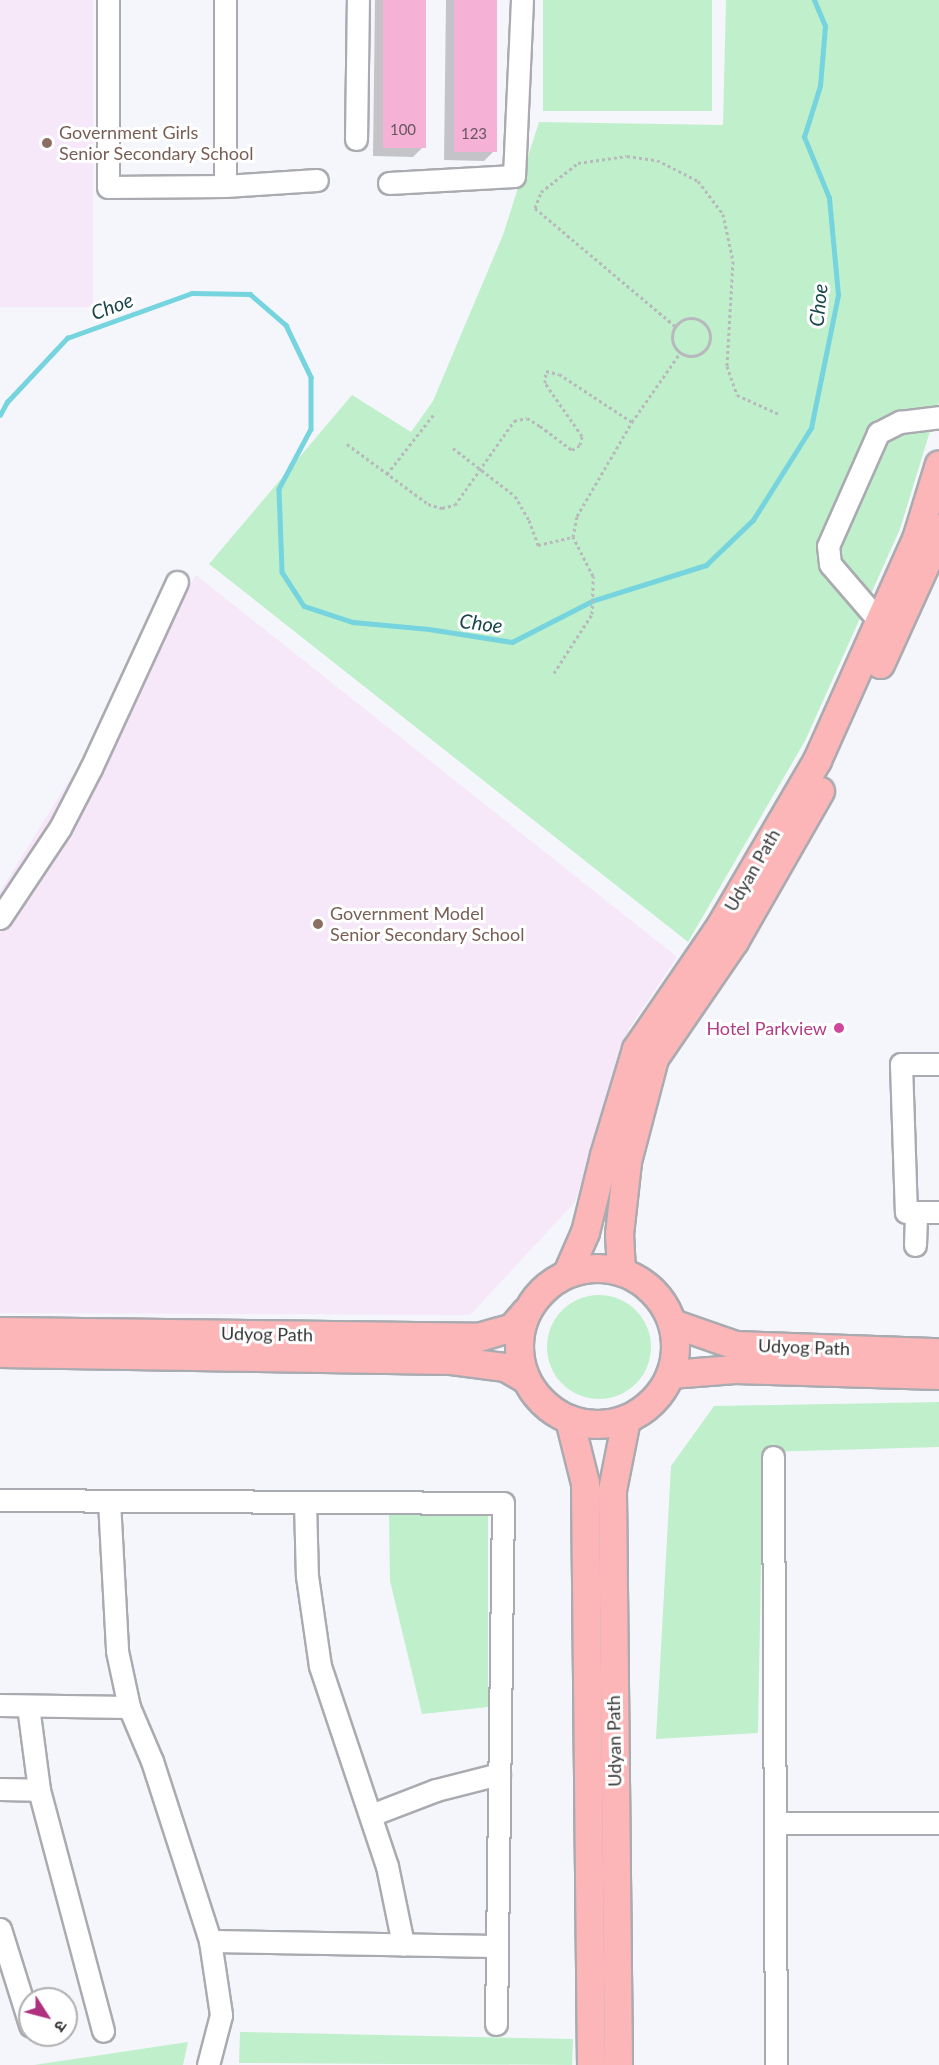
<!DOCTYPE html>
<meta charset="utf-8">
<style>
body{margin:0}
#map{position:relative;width:939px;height:2065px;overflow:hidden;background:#f5f6fb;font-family:Lato,"Noto Sans Devanagari",sans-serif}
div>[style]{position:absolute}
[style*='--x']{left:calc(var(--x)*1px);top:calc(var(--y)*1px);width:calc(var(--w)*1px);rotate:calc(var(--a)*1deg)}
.education>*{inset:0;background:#f6e7f9;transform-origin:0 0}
.green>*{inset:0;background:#c0efcc;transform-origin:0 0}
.round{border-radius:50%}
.shadow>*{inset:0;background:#0003}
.stream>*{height:4.5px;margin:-2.25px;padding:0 2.25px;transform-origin:2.25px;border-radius:2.25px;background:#75d4de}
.building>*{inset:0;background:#f5b1d6;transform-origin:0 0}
.path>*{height:3px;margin-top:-1.5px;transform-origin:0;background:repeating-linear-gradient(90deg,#b8b9bd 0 3px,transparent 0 6px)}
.path>.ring{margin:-1.5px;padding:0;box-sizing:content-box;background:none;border:3px solid #b8b9bd;border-radius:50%}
.roads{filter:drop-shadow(2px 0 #aaabb0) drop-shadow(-2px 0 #aaabb0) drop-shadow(0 2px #aaabb0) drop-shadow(0 -2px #aaabb0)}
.minor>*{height:21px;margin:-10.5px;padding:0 10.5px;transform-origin:10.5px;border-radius:10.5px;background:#fff}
.major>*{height:27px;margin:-13.5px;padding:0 13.5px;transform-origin:13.5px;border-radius:13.5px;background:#fcb6b8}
.major>.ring{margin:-13.5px;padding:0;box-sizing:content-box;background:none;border:27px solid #fcb6b8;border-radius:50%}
.path-bridge>*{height:3px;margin-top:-1.5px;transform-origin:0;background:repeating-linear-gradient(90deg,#b8b9bd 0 3px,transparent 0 6px)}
.dots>*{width:16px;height:16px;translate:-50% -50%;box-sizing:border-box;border:3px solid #fff;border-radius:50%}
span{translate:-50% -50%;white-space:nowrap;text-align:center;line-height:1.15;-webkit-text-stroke:6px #fff;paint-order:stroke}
.number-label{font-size:15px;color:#665660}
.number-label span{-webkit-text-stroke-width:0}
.education-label{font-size:18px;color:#785e54}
.left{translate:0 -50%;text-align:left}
.street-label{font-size:18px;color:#373739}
.hotel-label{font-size:18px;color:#b23c85}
.right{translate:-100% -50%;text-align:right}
.water-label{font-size:20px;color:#1a464a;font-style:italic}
.north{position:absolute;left:18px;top:1987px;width:60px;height:60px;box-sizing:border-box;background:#fff;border:2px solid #afafb0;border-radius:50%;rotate:126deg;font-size:16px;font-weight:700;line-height:24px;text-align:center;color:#373739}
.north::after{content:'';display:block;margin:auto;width:21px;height:27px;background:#ae307f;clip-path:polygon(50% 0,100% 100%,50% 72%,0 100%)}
</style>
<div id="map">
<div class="education">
<i style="left:0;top:0;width:93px;height:307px"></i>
<i style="clip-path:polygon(196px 575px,677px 957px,629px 1029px,575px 1202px,470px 1315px,0 1313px,0 892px)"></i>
</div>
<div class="green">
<i style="left:543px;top:0;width:169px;height:111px"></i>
<i style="clip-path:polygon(726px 0,939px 0,939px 402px,900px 529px,805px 741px,688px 942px,209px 564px,352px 395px,411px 432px,433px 401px,503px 235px,539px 122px,723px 125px)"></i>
<i class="round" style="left:547px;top:1295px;width:104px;height:104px"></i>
<i style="clip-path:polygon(939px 1402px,939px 1447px,763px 1452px,758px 1733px,656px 1739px,671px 1466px,714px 1406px)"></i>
<i style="clip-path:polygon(389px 1513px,488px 1513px,488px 1707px,422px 1714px,390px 1581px)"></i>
<i style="clip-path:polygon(240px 2032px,573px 2039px,572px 2065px,239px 2063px)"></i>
<i style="clip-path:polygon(188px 2042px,183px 2065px,34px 2065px)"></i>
</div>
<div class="shadow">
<i style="clip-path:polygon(375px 0,424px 0,422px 148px,413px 157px,373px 156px)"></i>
<i style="clip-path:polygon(446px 0,495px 0,493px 152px,484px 161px,444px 160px)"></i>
</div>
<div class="stream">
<i style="--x:0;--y:415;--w:15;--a:-62"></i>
<i style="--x:7;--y:402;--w:88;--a:-46.8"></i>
<i style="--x:67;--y:338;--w:133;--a:-19.8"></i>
<i style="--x:192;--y:293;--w:58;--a:1"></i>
<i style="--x:250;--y:294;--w:48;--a:40.7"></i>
<i style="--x:286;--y:325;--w:58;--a:64.3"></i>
<i style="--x:311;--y:377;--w:52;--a:90"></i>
<i style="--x:311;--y:429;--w:68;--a:118.1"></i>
<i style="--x:279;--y:489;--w:83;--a:87.9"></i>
<i style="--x:282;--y:572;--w:40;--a:57.1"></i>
<i style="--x:304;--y:606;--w:52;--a:18.1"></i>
<i style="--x:353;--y:622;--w:76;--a:5.3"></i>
<i style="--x:429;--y:629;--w:84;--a:8.9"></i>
<i style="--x:512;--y:642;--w:90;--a:-27.1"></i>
<i style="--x:592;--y:601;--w:120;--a:-17.5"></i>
<i style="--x:706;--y:565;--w:65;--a:-43.8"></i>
<i style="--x:753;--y:520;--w:109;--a:-57.8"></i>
<i style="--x:811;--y:428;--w:136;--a:-78.5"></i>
<i style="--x:838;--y:295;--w:97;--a:-95.3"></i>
<i style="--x:829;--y:198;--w:66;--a:-112.3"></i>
<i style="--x:804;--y:137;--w:53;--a:-72.6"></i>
<i style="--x:820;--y:86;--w:60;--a:-85.2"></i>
<i style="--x:825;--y:26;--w:28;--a:-113"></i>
</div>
<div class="building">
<i style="left:383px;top:0;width:43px;height:148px"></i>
<i style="left:454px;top:0;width:43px;height:152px"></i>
</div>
<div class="path">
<i class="ring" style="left:672px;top:318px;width:35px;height:35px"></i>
<i style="--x:675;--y:326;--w:183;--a:-139.9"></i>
<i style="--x:535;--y:208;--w:17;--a:-69"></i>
<i style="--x:541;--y:192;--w:47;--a:-38.1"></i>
<i style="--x:578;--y:163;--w:49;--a:-8.1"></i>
<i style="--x:627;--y:156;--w:30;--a:8"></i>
<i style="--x:657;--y:160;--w:46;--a:27.1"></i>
<i style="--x:698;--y:181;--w:41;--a:52.9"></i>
<i style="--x:723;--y:214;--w:48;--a:78"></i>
<i style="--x:733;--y:261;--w:105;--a:93.3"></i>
<i style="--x:727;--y:366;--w:31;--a:71"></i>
<i style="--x:737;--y:395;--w:48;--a:24.4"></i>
<i style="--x:540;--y:426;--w:40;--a:37"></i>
<i style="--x:572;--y:450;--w:9;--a:-32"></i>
<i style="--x:580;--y:445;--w:9;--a:-77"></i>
<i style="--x:582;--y:436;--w:65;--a:-124.9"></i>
<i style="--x:545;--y:383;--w:12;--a:-85"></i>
<i style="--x:546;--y:371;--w:13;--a:13"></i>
<i style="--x:559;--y:374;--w:87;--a:33.3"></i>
<i style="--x:347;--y:444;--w:101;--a:36.5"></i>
<i style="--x:453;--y:448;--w:78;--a:37.7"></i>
<i style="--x:515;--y:496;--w:28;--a:60"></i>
<i style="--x:529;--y:520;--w:27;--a:70"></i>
<i style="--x:538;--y:545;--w:36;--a:-13"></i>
<i style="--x:387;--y:474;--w:76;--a:-51.9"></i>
<i style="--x:554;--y:673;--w:70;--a:-57.2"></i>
<i style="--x:592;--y:614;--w:38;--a:-88"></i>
<i style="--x:593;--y:576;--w:44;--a:-117.1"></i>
<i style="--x:573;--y:537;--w:21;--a:-79"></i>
<i style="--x:577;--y:516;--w:109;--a:-59.7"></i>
<i style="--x:632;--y:422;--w:84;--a:-55.2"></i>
</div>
<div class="roads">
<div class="minor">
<i style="--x:108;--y:0;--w:187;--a:90"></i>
<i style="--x:108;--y:187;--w:117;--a:-0.5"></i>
<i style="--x:225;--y:186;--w:92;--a:-3.7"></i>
<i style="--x:225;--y:0;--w:186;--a:90"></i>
<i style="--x:356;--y:139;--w:139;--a:-89.2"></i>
<i style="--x:389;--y:183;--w:125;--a:-3.2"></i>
<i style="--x:514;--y:176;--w:176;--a:-87.4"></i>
<i style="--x:879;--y:621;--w:75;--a:-130.7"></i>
<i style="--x:830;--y:564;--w:18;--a:-96"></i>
<i style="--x:828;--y:546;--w:124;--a:-66.1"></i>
<i style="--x:878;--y:433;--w:25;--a:-27"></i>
<i style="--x:900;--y:422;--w:39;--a:-7"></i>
<i style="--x:0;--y:918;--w:108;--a:-56.3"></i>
<i style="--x:60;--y:828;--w:68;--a:-62.7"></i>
<i style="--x:91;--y:768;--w:205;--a:-65.2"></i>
<i style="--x:939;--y:1064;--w:38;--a:180"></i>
<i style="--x:901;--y:1064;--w:148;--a:88.1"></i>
<i style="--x:906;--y:1212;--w:33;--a:0"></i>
<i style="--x:915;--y:1245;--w:33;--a:-88"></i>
<i style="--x:773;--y:1457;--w:608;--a:89.72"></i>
<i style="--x:0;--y:1500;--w:503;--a:0.34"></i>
<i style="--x:503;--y:1503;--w:521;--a:90.77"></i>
<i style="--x:109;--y:1501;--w:150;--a:86.9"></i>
<i style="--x:117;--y:1651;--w:57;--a:77.9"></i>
<i style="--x:129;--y:1707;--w:59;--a:66.9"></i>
<i style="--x:152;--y:1761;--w:189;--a:72.1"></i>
<i style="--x:210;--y:1941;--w:75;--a:81.5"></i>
<i style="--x:221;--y:2015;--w:52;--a:104.6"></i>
<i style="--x:305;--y:1502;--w:74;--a:88.5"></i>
<i style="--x:307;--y:1576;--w:91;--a:81.8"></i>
<i style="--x:320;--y:1666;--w:211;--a:71.5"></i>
<i style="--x:387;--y:1866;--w:80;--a:78.4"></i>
<i style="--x:0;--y:1705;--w:129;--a:0.9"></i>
<i style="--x:28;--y:1706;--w:85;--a:82.5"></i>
<i style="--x:39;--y:1790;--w:249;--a:75.1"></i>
<i style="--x:0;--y:1789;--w:39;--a:1"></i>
<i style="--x:371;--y:1815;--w:70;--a:-21"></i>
<i style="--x:436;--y:1790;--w:65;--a:-14.3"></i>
<i style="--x:775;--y:1823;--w:164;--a:0"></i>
<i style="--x:0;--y:1929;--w:101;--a:72.6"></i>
<i style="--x:210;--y:1941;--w:287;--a:1"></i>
</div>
<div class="major">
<i style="--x:880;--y:664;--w:128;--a:-65.6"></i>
<i style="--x:933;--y:547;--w:20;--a:-72"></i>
<i class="ring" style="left:519px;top:1268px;width:129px;height:129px"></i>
<i style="--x:621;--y:1271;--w:37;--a:-93"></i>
<i style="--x:619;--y:1234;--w:73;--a:-83.7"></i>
<i style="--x:627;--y:1161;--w:106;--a:-75.3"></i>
<i style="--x:654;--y:1058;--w:142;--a:-55.6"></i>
<i style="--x:734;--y:941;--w:173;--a:-60.2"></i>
<i style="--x:567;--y:1273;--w:45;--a:-66.3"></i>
<i style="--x:585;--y:1232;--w:79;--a:-76.1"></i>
<i style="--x:604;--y:1155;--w:111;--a:-73.2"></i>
<i style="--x:636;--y:1049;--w:149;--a:-55.7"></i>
<i style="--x:720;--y:926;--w:192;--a:-59.7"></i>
<i style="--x:817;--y:760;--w:242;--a:-65.9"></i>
<i style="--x:916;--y:539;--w:78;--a:-73"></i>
<i style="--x:672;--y:1323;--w:67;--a:19.2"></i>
<i style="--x:735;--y:1345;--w:204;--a:2"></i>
<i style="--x:0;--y:1331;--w:478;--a:0.7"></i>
<i style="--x:478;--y:1337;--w:35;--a:-16"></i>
<i style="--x:512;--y:1327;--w:21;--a:-49"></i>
<i style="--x:0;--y:1353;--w:451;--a:0.9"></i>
<i style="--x:451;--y:1360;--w:54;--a:7.4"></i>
<i style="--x:505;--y:1367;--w:24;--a:30"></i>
<i style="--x:670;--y:1374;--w:65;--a:-4.4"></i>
<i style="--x:735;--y:1369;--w:204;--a:1.7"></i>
<i style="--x:569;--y:1419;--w:66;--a:76"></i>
<i style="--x:585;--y:1483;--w:582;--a:89.41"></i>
<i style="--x:618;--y:2065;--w:575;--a:-90.6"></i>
<i style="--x:612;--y:1490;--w:72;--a:-78.8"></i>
</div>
</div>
<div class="path-bridge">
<i style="--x:428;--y:504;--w:15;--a:16"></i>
<i style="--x:442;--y:508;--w:13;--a:-13"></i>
<i style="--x:455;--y:505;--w:103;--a:-54.9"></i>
<i style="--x:514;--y:421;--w:13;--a:-13"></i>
<i style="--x:527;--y:418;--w:15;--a:32"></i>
</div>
<div class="dots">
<i style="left:47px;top:143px;background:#8d6e63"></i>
<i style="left:318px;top:924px;background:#8d6e63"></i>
<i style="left:839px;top:1028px;background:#d1479c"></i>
</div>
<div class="number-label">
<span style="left:403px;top:130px">100</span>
<span style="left:474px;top:134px">123</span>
</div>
<div class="education-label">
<span class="left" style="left:59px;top:143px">Government Girls<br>Senior Secondary School</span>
<span class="left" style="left:330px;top:924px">Government Model<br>Senior Secondary School</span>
</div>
<div class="street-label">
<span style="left:752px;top:870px;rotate:-60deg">Udyan Path</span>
<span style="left:267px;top:1334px;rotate:1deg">Udyog Path</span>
<span style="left:804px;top:1347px;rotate:2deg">Udyog Path</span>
<span style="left:614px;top:1741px;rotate:-91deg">Udyan Path</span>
</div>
<div class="hotel-label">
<span class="right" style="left:827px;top:1028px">Hotel Parkview</span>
</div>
<div class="water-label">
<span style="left:818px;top:305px;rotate:-84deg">Choe</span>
<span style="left:112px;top:306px;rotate:-20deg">Choe</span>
<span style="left:481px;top:623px;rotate:7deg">Choe</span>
</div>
<div class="north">उ</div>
</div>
